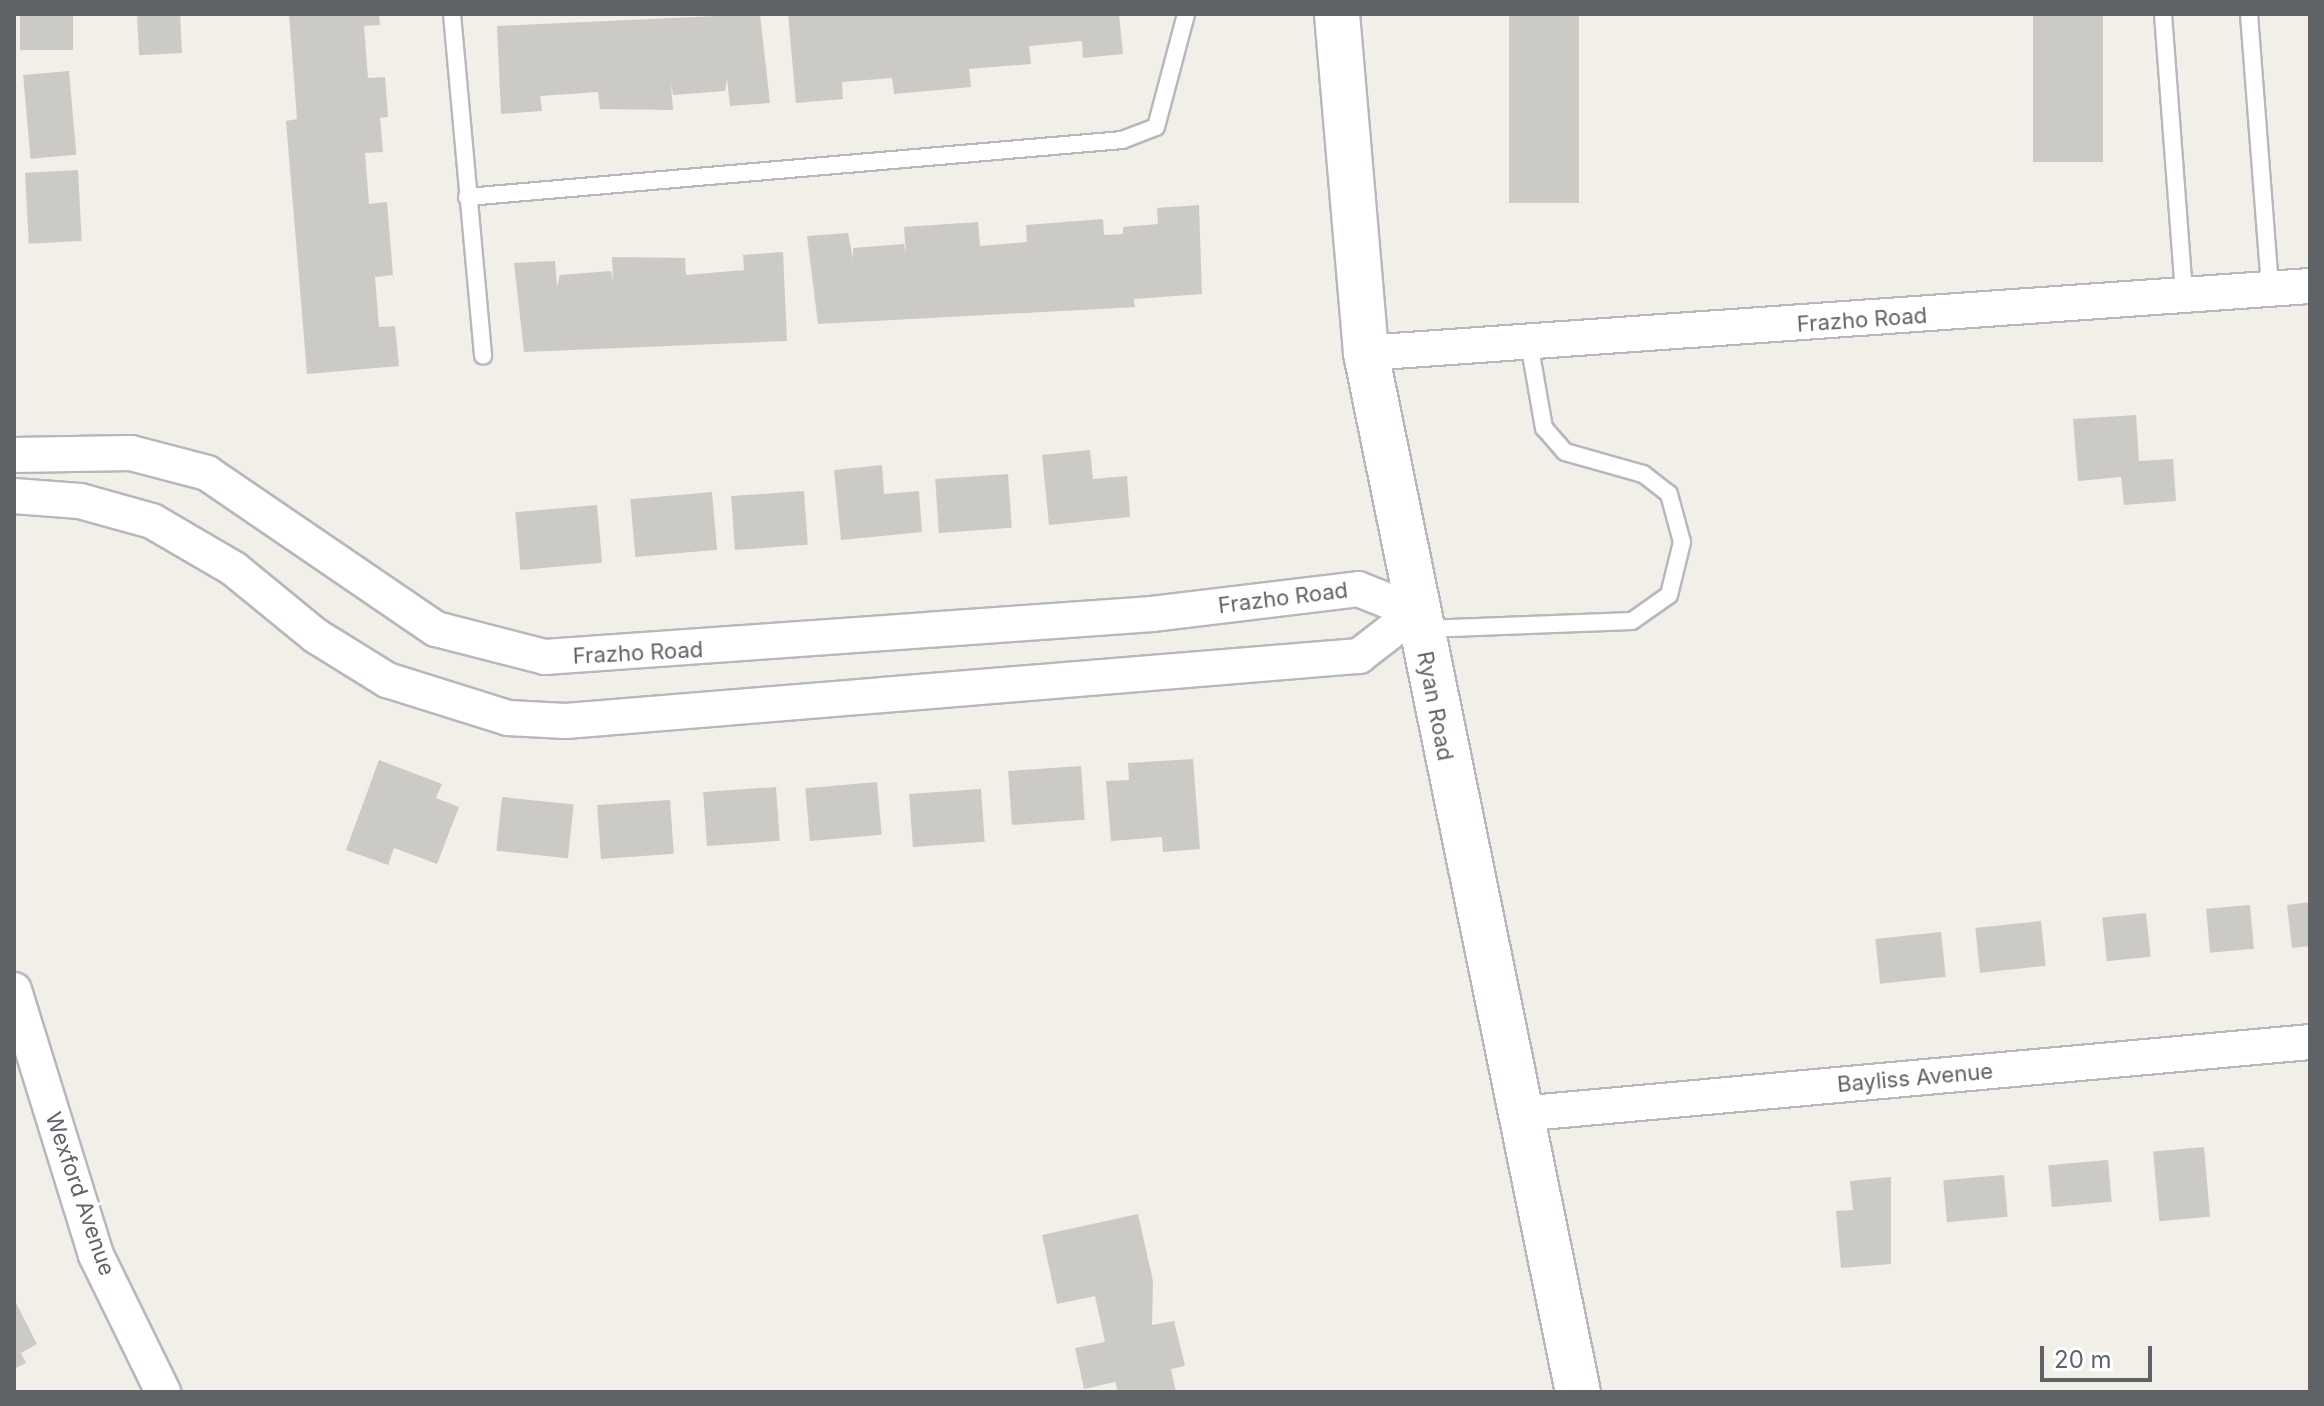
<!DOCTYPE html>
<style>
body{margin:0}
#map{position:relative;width:2324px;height:1406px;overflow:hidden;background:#f1efe8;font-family:Inter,sans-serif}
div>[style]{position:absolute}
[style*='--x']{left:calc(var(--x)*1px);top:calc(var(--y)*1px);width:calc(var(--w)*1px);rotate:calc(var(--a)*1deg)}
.building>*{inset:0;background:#cccac5;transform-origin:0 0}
.roads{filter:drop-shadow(2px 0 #b5b8bc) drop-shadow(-2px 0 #b5b8bc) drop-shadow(0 2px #b5b8bc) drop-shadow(0 -2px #b5b8bc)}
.service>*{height:16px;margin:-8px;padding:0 8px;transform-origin:8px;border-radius:8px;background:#fff}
.minor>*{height:34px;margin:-17px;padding:0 17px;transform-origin:17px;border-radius:17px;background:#fff}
.secondary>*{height:44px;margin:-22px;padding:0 22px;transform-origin:22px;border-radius:22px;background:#fff}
span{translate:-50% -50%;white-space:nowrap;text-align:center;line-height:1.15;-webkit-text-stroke:7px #fff;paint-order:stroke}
.street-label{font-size:22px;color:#5f6368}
.frame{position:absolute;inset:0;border:16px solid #5f6368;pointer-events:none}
.scale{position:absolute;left:2040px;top:1346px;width:112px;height:36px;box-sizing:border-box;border:4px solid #5f6368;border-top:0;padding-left:10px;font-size:24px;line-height:28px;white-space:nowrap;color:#5f6368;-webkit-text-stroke:6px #fff;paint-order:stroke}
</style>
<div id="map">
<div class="building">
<i style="left:20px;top:14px;width:53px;height:36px"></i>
<i style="left:180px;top:14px;width:39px;height:43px;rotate:87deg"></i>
<i style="clip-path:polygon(289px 14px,379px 14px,380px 25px,364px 26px,368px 78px,385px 77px,388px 117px,380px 118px,383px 152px,365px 153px,369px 204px,387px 202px,393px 275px,375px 277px,379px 327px,395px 326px,399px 366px,307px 374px,286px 121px,297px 119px)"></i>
<i style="clip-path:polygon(760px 14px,770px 103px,730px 106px,727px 79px,725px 91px,673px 95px,671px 84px,673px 110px,600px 109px,598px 92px,540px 96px,542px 111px,501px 114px,497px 26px)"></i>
<i style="clip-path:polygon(788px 14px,1119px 14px,1123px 54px,1083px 58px,1082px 41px,1029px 46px,1031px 64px,969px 69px,971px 87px,894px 94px,892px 78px,842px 82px,843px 99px,796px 103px)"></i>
<i style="left:1509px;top:14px;width:70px;height:189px"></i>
<i style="left:2033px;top:14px;width:70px;height:148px"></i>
<i style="left:69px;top:71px;width:84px;height:46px;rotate:85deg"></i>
<i style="left:78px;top:170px;width:71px;height:53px;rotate:87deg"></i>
<i style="clip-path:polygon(1199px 205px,1202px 294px,1134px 299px,1135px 307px,818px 324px,807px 236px,848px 233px,853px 259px,853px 248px,904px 244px,906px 255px,904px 227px,978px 222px,980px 246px,1027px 242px,1026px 225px,1103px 219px,1104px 235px,1123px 234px,1123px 227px,1158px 224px,1157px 208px)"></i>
<i style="clip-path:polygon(783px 252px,787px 341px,524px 352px,514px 263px,555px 261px,557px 287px,560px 275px,611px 271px,613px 282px,612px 257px,685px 258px,686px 275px,744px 270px,743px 255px)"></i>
<i style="clip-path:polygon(2136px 415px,2139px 461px,2173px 459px,2176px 501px,2124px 505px,2121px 477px,2078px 481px,2073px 419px)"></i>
<i style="clip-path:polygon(1090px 450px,1093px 479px,1127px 476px,1130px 517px,1049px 525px,1042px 455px)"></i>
<i style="clip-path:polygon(882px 465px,884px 494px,919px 491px,922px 532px,841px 540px,834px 470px)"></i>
<i style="left:1008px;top:474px;width:54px;height:73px;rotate:86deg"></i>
<i style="left:804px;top:491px;width:54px;height:73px;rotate:86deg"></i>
<i style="left:712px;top:492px;width:58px;height:82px;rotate:85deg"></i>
<i style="left:597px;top:505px;width:58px;height:82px;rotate:85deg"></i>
<i style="clip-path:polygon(1193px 759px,1200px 849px,1163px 852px,1162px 837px,1111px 841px,1106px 781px,1129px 780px,1128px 763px)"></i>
<i style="clip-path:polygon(379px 760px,442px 784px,436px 798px,459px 807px,437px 864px,394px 848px,388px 865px,346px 850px)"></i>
<i style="left:1081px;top:766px;width:54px;height:73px;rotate:86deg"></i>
<i style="left:877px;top:782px;width:53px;height:72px;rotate:85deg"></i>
<i style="left:776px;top:787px;width:54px;height:73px;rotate:86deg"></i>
<i style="left:981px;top:789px;width:53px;height:72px;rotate:86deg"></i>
<i style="left:502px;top:797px;width:72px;height:54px;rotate:6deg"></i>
<i style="left:670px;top:800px;width:54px;height:73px;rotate:86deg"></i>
<i style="clip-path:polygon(2310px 902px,2310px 946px,2292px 948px,2287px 905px)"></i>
<i style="left:2250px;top:905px;width:44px;height:44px;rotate:85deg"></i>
<i style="left:2146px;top:913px;width:44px;height:44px;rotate:84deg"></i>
<i style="left:2041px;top:921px;width:45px;height:66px;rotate:84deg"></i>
<i style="left:1941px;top:932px;width:45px;height:66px;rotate:84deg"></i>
<i style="left:2204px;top:1147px;width:70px;height:51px;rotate:85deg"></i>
<i style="left:2108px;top:1160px;width:42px;height:60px;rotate:85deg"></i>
<i style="left:2004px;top:1175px;width:42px;height:61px;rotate:85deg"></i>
<i style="clip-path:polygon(1891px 1177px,1891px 1264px,1841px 1268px,1836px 1211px,1853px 1210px,1850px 1181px)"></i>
<i style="clip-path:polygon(1138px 1214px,1153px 1281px,1152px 1325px,1174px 1321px,1185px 1366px,1171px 1369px,1176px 1392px,1118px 1392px,1115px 1382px,1084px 1389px,1075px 1348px,1105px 1342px,1095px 1296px,1057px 1304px,1042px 1235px)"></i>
<i style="clip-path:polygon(14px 1299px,37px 1344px,21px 1353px,26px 1363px,14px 1369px)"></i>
</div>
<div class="roads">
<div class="service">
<i style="--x:452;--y:14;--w:343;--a:84.8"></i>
<i style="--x:2163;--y:14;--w:283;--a:85.7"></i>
<i style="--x:2249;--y:14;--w:277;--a:85.6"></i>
<i style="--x:467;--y:197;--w:657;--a:-4.97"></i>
<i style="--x:1122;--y:140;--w:36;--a:-21"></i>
<i style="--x:1156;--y:127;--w:117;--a:-75.1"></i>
<i style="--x:1425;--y:629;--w:207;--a:-2.2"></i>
<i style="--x:1632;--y:621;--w:45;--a:-35.1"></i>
<i style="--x:1669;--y:595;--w:55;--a:-76.2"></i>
<i style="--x:1682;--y:542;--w:50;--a:-105.2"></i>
<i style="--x:1669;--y:494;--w:33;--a:-142"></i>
<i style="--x:1643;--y:474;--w:81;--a:-164.2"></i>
<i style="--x:1565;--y:452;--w:32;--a:-131"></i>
<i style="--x:1544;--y:428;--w:86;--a:-100"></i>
</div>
<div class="minor">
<i style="--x:1366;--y:353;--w:946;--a:-4.06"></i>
<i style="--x:14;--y:455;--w:117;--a:-1"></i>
<i style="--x:131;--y:453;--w:79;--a:14.7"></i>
<i style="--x:207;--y:473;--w:277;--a:34.3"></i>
<i style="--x:436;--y:629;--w:113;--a:14.4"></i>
<i style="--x:545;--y:657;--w:609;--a:-4.05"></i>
<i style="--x:1152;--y:614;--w:208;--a:-6.9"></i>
<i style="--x:1358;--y:589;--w:62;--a:21.6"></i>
<i style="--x:14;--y:496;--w:66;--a:4.3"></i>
<i style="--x:80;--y:501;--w:75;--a:15.5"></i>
<i style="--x:152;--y:521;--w:95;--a:30.3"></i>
<i style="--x:234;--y:569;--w:106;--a:39.3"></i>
<i style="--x:316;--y:636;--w:84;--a:31.8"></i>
<i style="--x:387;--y:680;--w:127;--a:17.4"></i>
<i style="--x:508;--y:718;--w:58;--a:3"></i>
<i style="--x:566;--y:721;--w:796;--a:-4.69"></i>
<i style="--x:1359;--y:656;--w:72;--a:-37.7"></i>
<i style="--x:14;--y:990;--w:277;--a:72.8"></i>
<i style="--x:96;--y:1255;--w:153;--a:63.9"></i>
<i style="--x:1519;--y:1114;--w:794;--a:-5.2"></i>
</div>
<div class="secondary">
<i style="--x:1337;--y:14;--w:340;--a:85.1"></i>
<i style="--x:1366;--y:353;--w:1060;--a:78.47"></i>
</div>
</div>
<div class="street-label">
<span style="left:1862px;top:320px;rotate:-4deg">Frazho Road</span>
<span style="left:1283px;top:598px;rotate:-7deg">Frazho Road</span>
<span style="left:638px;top:653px;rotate:-3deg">Frazho Road</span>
<span style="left:1435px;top:706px;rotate:79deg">Ryan Road</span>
<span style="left:1915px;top:1078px;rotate:-5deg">Bayliss Avenue</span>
<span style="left:80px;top:1194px;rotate:71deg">Wexford Avenue</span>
</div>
<div class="frame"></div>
<div class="scale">20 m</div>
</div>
